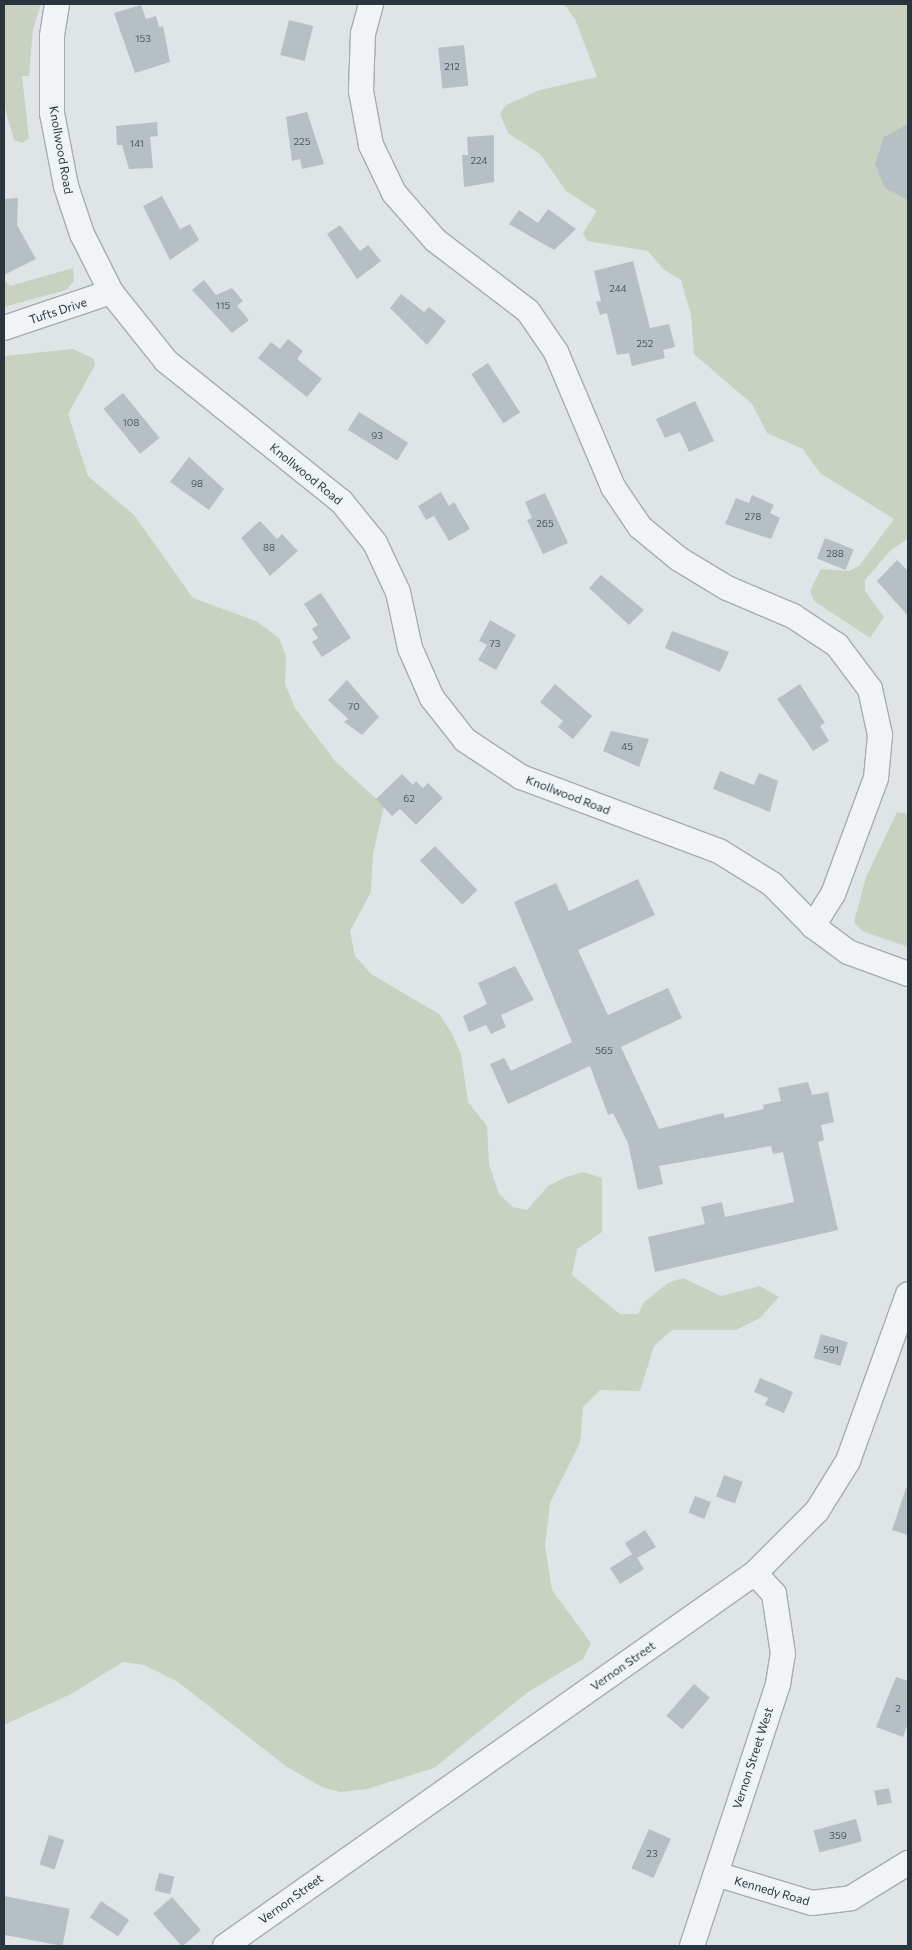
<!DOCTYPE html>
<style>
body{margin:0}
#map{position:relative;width:912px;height:1950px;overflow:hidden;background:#dfe5e7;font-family:Commissioner,sans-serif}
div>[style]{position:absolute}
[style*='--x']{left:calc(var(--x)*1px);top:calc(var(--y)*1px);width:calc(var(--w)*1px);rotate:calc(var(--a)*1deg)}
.green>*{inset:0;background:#c9d1c0}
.building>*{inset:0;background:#b6bfc4;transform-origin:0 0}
.roads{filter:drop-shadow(1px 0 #a5adb1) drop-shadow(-1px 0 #a5adb1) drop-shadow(0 1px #a5adb1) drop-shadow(0 -1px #a5adb1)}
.minor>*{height:24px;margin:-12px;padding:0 12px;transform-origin:12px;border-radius:12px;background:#f1f4f6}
span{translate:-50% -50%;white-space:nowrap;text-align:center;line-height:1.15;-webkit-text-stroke:4.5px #eef3f5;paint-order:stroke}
.number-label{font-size:10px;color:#4c585f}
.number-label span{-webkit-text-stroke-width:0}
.street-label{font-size:12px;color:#29363d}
.frame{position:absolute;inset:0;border:5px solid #29363d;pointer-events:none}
</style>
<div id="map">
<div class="green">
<i style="clip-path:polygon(4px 4px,41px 4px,33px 29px,29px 76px,22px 76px,29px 138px,22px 143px,14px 140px,4px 105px)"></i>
<i style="clip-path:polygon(564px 4px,908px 4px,908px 539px,892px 549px,865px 580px,865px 591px,884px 617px,870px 638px,814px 601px,810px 591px,821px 569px,849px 571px,859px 566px,894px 519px,820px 473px,803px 449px,767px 433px,752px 404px,694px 354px,691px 315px,681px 280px,663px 269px,648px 251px,587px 241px,583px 233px,597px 211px,566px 191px,540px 154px,508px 133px,500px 114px,506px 105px,540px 90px,597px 77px,575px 19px)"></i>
<i style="clip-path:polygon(73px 268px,74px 281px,66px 290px,4px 307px,4px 280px,10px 286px)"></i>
<i style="clip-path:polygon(73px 349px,94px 359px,95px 365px,68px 414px,88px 476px,134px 515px,193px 598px,256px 621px,279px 638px,286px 656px,285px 684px,295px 708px,335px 761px,384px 806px,373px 854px,371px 892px,350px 931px,355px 956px,371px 974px,439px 1014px,451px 1032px,461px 1054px,468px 1102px,487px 1126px,489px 1164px,499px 1194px,513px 1207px,527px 1210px,548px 1186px,564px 1178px,583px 1172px,602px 1178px,602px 1232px,577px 1249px,572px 1275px,620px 1314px,638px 1314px,644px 1302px,668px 1283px,683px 1278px,721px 1296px,760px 1286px,779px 1297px,760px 1318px,736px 1330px,672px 1330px,654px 1346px,640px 1391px,600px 1390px,583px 1407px,580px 1443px,550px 1503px,545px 1546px,552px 1590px,591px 1643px,583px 1659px,528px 1692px,434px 1768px,367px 1789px,340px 1792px,322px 1787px,287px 1767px,178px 1682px,144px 1665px,123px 1662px,71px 1694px,4px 1725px,4px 356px)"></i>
<i style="clip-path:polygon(897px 812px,908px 814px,908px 947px,862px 931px,854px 922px,866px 877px)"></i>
</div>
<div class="building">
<i style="clip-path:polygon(141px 5px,146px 19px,156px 16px,159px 27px,163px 26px,170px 62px,135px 73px,114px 13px)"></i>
<i style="left:289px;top:20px;width:25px;height:36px;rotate:14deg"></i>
<i style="left:464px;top:45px;width:41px;height:26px;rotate:84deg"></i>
<i style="clip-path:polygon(307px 112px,324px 164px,302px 169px,300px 159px,292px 161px,286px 117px)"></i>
<i style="clip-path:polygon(157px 122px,158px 136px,150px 137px,153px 168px,129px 169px,122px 145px,117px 145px,116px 126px)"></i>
<i style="clip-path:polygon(908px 124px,908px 200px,885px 188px,875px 164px,884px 137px)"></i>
<i style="clip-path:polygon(494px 135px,494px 182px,464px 187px,462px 155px,468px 155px,467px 137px)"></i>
<i style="clip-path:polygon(162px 196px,180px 229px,190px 224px,199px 240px,170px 260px,143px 206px)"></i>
<i style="clip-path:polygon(18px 198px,17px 225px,36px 259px,4px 275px,4px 199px)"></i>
<i style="clip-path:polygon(548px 209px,576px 229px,554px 250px,509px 224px,519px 210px,538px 223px)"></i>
<i style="clip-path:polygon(340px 225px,360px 251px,368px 245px,381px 261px,357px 279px,327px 234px)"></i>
<i style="clip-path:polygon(633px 261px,650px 328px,669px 324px,675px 347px,663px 350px,665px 358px,632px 366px,629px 353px,617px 355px,607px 313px,600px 315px,596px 302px,601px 301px,594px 271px)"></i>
<i style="clip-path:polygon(204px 280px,216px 295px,232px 288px,243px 301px,237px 306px,249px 320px,232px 333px,192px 290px)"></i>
<i style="clip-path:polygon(401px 294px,424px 312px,429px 307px,446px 321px,427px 345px,390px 308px)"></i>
<i style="clip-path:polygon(288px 339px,303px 351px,297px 359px,322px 379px,307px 397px,258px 358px,271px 342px,280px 349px)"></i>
<i style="left:488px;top:363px;width:59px;height:20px;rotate:57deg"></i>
<i style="left:123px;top:393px;width:58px;height:25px;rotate:51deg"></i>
<i style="clip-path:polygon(695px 401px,714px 441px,689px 452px,680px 432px,665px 438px,656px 419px)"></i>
<i style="left:359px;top:412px;width:58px;height:21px;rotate:32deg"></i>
<i style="clip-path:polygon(189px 457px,224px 489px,209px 510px,170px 482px)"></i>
<i style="clip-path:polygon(441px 492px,449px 506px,454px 502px,470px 529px,449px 541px,434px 516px,426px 520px,418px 506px)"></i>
<i style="clip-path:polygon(545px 493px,568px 543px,543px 554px,527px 520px,532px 518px,525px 502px)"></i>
<i style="clip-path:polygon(752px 495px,774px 505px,770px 513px,780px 518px,771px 539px,725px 524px,736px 498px,749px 503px)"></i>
<i style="clip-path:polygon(260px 521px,277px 539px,282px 534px,298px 551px,270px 576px,241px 538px)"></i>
<i style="left:825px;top:538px;width:31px;height:22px;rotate:22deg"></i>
<i style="clip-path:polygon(897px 560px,908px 571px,908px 616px,877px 581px)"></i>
<i style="clip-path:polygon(601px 575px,644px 610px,629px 625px,589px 588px)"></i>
<i style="clip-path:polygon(321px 593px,351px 638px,322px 657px,312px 642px,318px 638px,312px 629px,318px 625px,304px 604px)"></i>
<i style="clip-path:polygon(490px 620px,516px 635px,496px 670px,478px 660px,487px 645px,479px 641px)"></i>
<i style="clip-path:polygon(672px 631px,729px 652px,720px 672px,665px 648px)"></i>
<i style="clip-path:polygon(347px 680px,379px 717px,362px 735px,344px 722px,348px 719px,328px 700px)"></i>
<i style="clip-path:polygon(555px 684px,592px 716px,573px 739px,558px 727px,563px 721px,540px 702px)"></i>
<i style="clip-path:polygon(800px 684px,825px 723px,820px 726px,829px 741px,813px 751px,777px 699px)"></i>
<i style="clip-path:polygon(611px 731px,649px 739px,639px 767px,603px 751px)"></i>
<i style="clip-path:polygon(720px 771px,754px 785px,759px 773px,778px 781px,770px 812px,713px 789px)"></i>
<i style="clip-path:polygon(402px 774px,413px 785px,416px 781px,423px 788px,428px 783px,443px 798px,416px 825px,400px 809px,392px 816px,376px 799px)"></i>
<i style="left:435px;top:846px;width:61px;height:21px;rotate:46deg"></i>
<i style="clip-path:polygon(638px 879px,655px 915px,578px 950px,608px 1015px,668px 988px,682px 1018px,621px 1047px,659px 1129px,723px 1113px,725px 1118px,764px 1109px,763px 1105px,781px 1101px,778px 1088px,808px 1082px,812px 1095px,828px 1092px,834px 1122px,821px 1125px,824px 1140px,818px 1142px,838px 1230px,655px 1272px,648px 1237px,705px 1224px,701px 1207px,722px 1202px,725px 1217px,794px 1202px,783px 1152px,773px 1154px,771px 1146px,659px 1166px,663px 1184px,638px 1190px,628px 1143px,613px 1113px,608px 1115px,590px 1066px,508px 1104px,490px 1064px,504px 1058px,511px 1071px,572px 1042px,514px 902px,556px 883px,569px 911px)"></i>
<i style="clip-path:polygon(515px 966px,534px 1000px,501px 1015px,506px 1027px,491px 1034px,486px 1025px,469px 1032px,463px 1016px,487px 1004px,478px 983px)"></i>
<i style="left:821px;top:1334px;width:28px;height:25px;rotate:17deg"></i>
<i style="clip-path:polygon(760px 1378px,793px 1392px,784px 1413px,765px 1405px,768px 1398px,754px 1392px)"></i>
<i style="left:724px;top:1475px;width:20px;height:23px;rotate:20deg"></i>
<i style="clip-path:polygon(906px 1488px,908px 1489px,908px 1535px,892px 1530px)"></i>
<i style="left:695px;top:1496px;width:17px;height:18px;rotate:21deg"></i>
<i style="clip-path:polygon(645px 1530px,656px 1547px,637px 1558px,644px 1569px,620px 1584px,610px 1568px,632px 1554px,625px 1543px)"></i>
<i style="clip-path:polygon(896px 1677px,908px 1681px,908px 1723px,903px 1737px,876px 1727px)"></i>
<i style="left:694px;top:1684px;width:21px;height:42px;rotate:41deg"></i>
<i style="left:889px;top:1788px;width:15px;height:15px;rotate:79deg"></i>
<i style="left:856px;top:1819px;width:23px;height:44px;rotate:75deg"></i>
<i style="left:649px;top:1829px;width:24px;height:43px;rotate:24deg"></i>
<i style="left:49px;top:1835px;width:16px;height:31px;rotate:18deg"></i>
<i style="left:159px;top:1873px;width:16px;height:18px;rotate:14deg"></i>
<i style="left:4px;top:1896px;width:67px;height:38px;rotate:11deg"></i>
<i style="left:172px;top:1897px;width:44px;height:25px;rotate:49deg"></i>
<i style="left:101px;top:1901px;width:34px;height:20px;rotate:34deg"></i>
</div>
<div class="roads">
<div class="minor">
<i style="--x:57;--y:4;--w:33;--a:99"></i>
<i style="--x:52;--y:37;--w:76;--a:90"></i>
<i style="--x:52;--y:113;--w:74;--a:79.1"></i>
<i style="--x:66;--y:186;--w:51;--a:71.6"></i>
<i style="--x:82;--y:234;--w:65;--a:63.4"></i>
<i style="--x:111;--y:292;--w:88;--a:51.4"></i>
<i style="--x:166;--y:361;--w:224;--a:38.7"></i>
<i style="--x:341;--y:501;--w:54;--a:51"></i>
<i style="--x:375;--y:543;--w:54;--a:64.9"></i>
<i style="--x:398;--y:592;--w:57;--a:77.9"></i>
<i style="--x:410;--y:648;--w:55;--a:66.3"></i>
<i style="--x:432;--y:698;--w:53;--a:51.8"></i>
<i style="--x:465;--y:740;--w:67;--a:33.5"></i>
<i style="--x:521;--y:777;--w:211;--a:20.5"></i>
<i style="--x:719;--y:851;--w:62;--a:31.9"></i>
<i style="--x:772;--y:884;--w:59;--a:45.7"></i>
<i style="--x:813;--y:926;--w:44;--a:36.6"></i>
<i style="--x:848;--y:952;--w:64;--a:20.1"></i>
<i style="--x:371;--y:4;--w:30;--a:105"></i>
<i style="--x:363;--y:33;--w:58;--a:92"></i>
<i style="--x:361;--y:91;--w:55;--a:79.5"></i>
<i style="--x:371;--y:145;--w:53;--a:64.4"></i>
<i style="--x:394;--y:193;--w:62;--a:48.9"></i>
<i style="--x:435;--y:240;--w:117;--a:37.4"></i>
<i style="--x:528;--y:311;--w:50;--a:55.7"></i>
<i style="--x:556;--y:352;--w:147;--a:67.1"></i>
<i style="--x:613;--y:487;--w:48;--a:56"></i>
<i style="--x:640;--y:527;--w:50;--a:39.4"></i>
<i style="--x:679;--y:559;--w:56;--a:31.1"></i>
<i style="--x:727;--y:588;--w:72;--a:23"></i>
<i style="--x:793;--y:616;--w:53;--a:33.4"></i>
<i style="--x:837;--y:645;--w:55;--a:53.1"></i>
<i style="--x:870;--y:689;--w:47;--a:77.7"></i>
<i style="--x:880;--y:735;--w:43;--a:95.3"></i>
<i style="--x:876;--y:778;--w:124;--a:110.3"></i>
<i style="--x:833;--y:894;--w:38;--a:122"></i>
<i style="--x:4;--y:328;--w:113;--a:-18.6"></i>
<i style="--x:716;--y:1874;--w:100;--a:16.8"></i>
<i style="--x:812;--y:1903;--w:39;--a:-7"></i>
<i style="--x:851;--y:1898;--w:67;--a:-31.6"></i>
<i style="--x:225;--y:1946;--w:648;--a:-35.14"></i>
<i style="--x:755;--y:1573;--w:88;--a:-45"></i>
<i style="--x:817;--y:1511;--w:59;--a:-58.2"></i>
<i style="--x:848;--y:1461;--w:177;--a:-70.2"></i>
<i style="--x:692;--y:1946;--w:276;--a:-71.8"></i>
<i style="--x:778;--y:1684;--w:30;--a:-81"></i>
<i style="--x:783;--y:1654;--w:61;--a:-98.5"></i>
<i style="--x:774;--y:1594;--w:28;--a:-132"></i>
</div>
</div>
<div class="number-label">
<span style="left:143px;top:39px">153</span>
<span style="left:452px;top:67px">212</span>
<span style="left:302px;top:142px">225</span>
<span style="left:137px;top:144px">141</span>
<span style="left:479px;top:161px">224</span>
<span style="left:618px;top:289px">244</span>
<span style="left:223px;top:306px">115</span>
<span style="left:645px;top:344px">252</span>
<span style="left:131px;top:423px">108</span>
<span style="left:377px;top:436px">93</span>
<span style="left:197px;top:484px">98</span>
<span style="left:753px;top:517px">278</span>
<span style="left:545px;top:524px">265</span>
<span style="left:269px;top:548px">88</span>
<span style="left:835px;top:554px">288</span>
<span style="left:495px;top:644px">73</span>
<span style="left:354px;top:707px">70</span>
<span style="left:627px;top:747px">45</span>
<span style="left:409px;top:799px">62</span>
<span style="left:604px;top:1051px">565</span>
<span style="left:831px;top:1350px">591</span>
<span style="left:898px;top:1709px">2</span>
<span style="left:838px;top:1836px">359</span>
<span style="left:652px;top:1854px">23</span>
</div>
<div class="street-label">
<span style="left:61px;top:150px;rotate:80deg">Knollwood Road</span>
<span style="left:58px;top:311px;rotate:-18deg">Tufts Drive</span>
<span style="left:306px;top:474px;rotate:39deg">Knollwood Road</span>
<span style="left:568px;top:795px;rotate:21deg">Knollwood Road</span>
<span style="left:623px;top:1666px;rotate:-35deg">Vernon Street</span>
<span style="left:753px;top:1758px;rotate:-72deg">Vernon Street West</span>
<span style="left:772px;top:1891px;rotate:16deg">Kennedy Road</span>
<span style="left:291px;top:1899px;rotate:-36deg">Vernon Street</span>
</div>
<div class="frame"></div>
</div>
